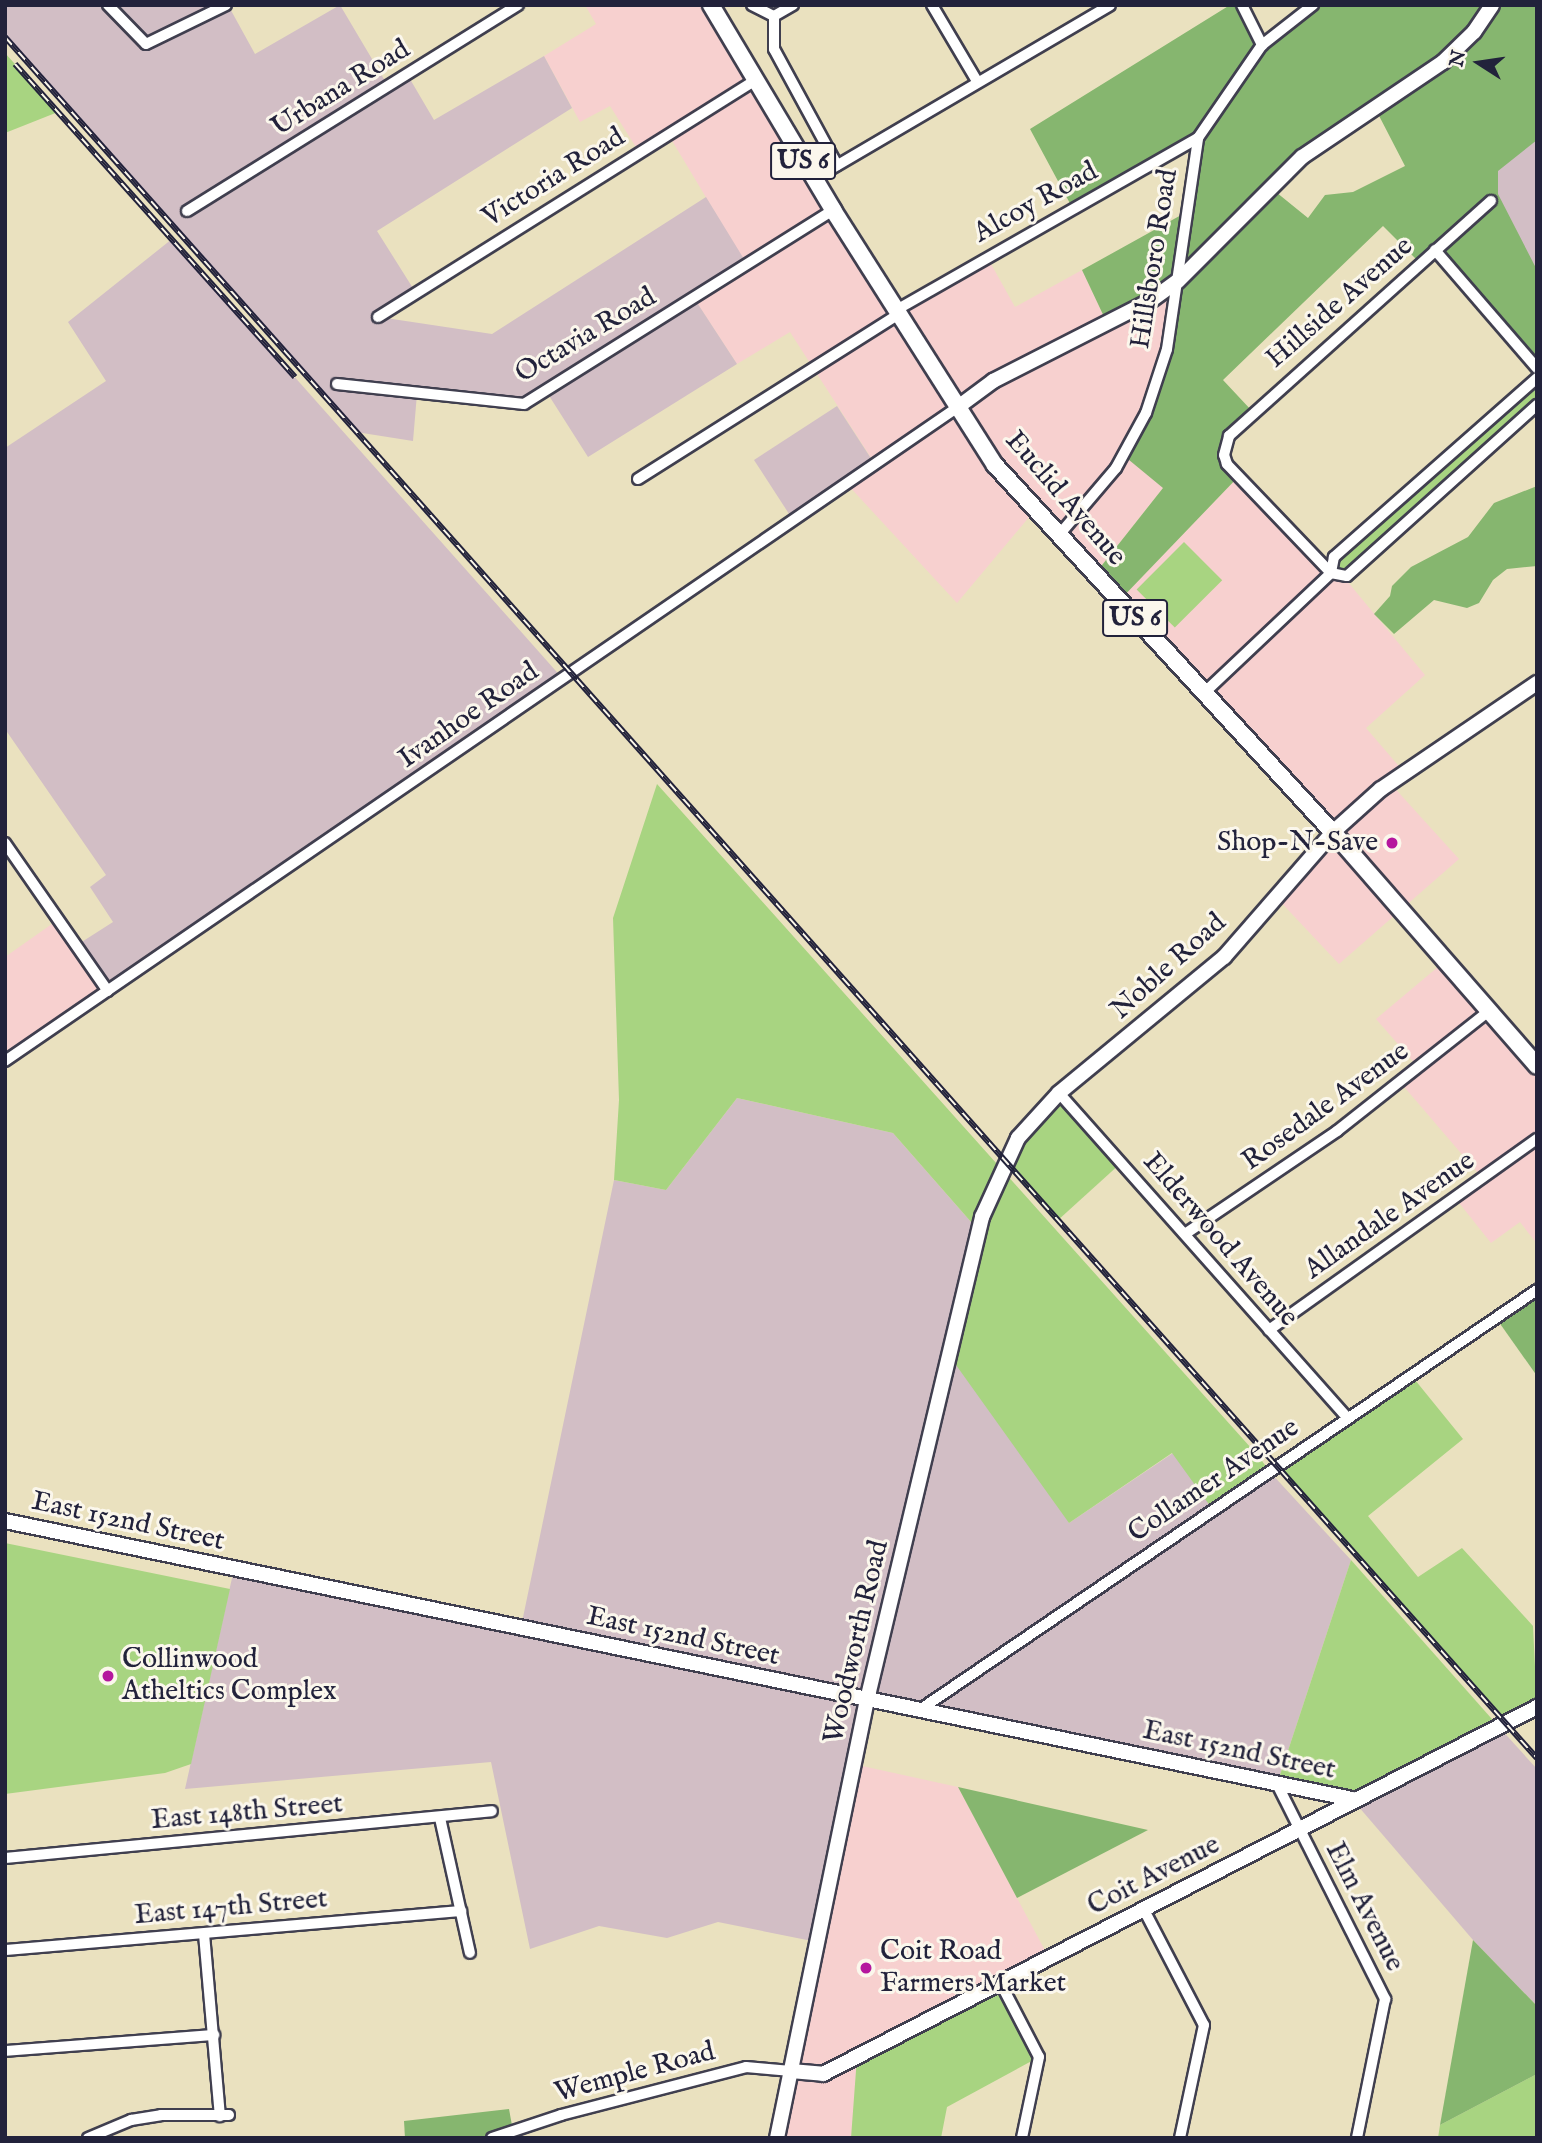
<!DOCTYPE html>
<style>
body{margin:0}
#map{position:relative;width:1542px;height:2143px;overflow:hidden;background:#eae1bf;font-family:"IM FELL English",serif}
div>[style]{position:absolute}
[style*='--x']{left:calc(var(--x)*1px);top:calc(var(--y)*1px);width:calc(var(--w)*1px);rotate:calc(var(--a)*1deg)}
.built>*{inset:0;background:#f7d0cf}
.industrial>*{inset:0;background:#d2bec5;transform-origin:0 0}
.green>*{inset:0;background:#a8d481;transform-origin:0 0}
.forest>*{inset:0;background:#86b66f}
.roads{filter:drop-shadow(2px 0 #403f4f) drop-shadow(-2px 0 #403f4f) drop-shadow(0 2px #403f4f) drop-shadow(0 -2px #403f4f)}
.street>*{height:10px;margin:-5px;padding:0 5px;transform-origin:5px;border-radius:5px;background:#fff}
.secondary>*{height:14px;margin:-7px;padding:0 7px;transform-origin:7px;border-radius:7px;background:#fff}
.primary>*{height:16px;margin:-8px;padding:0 8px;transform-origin:8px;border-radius:8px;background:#fff}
.rail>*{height:6px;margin-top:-3px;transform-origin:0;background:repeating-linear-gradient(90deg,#fbf7ec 0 10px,#22223b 0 20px);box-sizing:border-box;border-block:2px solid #22223b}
.dots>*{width:19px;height:19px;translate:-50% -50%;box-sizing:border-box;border:4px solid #fbf7ec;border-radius:50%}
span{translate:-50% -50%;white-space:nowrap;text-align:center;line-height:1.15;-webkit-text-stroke:6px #fbf7ec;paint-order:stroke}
.shield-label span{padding:2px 5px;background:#fbf7ec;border:2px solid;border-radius:5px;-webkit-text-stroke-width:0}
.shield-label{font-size:26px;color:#22223b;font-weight:700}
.street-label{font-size:28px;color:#22223b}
.poi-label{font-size:28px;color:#22223b}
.right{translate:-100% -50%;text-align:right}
.left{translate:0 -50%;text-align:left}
.frame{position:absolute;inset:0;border:7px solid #22223b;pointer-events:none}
.north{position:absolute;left:1444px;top:28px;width:70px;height:70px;-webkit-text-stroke:5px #fbf7ec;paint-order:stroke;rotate:282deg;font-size:19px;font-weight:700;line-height:28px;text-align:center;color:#22223b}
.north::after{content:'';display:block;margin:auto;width:24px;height:32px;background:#22223b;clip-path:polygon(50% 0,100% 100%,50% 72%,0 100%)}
</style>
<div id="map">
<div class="built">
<i style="clip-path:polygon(585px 5px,711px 5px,898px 309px,986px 255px,1015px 307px,1082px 270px,1107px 323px,1178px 281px,1163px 488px,1095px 574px,1035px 510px,957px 603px,847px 484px,875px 464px,790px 332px,737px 364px,693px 297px,746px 264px,668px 134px,639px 152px,610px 106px,580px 122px,544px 56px,596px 24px)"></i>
<i style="clip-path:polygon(1239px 476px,1331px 573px,1342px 575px,1425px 675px,1366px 728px,1404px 772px,1390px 783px,1459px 859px,1339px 964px,1275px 896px,1333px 833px,1119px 601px)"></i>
<i style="clip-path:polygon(59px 919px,108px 991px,5px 1061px,5px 957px)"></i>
<i style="clip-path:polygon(1445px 961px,1537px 1066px,1537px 1244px,1520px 1222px,1491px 1243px,1456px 1199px,1483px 1179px,1400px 1082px,1418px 1067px,1376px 1019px)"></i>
<i style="clip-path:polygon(853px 1764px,958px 1787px,1049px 1958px,1001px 1984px,854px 2124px,851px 2138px,776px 2138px)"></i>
</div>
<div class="industrial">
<i style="clip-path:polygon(5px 5px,228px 5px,255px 54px,340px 5px,388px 86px,407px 74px,434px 120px,544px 56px,572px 108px,377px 231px,416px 293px,379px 317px,492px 334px,706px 197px,747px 264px,694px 298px,737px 364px,588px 457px,546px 391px,524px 404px,417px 394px,413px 441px,356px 432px,5px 37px)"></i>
<i style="clip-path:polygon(1537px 19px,1537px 351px,1458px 134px)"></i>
<i style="clip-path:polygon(172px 239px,563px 679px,108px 991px,77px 945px,113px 922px,90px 887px,106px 875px,5px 729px,5px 448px,106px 381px,68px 322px)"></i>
<i style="left:837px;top:406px;width:70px;height:99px;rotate:57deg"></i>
<i style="clip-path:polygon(737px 1098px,893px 1133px,979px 1231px,1069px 1523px,1173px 1453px,1269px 1471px,1351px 1560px,1277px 1784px,867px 1700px,817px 1942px,718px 1922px,667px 1938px,599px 1926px,530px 1949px,491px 1762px,185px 1789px,234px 1569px,521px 1627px,614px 1180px,666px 1190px)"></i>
<i style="clip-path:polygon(1499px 1727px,1537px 1769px,1537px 2006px,1473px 1940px,1352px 1799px)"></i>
</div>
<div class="green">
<i style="clip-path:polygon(5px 53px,58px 112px,5px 133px)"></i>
<i style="clip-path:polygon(1537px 378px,1537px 405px,1347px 576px,1331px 573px,1334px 557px)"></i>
<i style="left:1184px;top:542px;width:54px;height:67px;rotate:45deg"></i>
<i style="clip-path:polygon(657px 784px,1260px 1458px,1269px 1471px,1213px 1510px,1172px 1453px,1069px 1523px,951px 1358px,979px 1231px,893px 1133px,737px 1098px,666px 1190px,614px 1180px,619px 1100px,613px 918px)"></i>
<i style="clip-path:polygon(1059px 1093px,1121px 1163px,1057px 1221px,1005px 1163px)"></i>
<i style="clip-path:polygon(1411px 1375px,1463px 1439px,1368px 1516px,1418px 1577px,1462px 1548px,1533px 1626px,1537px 1707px,1507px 1722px,1277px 1466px)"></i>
<i style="clip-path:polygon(5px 1543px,230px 1589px,191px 1764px,165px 1773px,5px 1794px)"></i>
<i style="clip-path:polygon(1351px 1560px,1499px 1727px,1352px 1799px,1277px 1784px)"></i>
<i style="clip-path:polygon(1001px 1984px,1039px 2057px,947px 2107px,941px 2138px,851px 2138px,857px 2057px)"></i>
<i style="clip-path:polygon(1537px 2074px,1537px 2138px,1438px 2138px,1440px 2125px)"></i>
</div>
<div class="forest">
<i style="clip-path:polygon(evenodd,1230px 5px,1242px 5px,1262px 45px,1313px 5px,1537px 5px,1537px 140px,1498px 171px,1498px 194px,1537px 270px,1537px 368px,1435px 250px,1420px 263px,1383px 226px,1223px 380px,1252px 411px,1235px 427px,1224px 455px,1239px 476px,1119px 601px,1095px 574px,1163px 488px,1123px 455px,1167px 349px,1177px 282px,1107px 323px,1082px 270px,1183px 214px,1197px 139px,1073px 209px,1030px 129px,1230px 5px,1375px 108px,1405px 166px,1353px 192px,1325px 195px,1308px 218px,1271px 188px,1375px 108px)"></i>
<i style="clip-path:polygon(1537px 486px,1537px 566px,1507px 569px,1493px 580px,1479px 603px,1467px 608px,1434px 600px,1394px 634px,1374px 614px,1390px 596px,1392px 586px,1411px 567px,1468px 537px,1494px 503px)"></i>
<i style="clip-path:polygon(1537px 1290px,1537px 1376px,1496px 1318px)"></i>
<i style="clip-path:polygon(958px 1787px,1148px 1830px,1017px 1898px)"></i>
<i style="clip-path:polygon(1473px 1940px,1537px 2006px,1537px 2074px,1440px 2125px)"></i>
<i style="clip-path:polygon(509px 2109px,513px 2131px,492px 2138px,405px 2138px,404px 2121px)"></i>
</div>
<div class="roads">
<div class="street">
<i style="--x:108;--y:5;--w:54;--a:45.7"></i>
<i style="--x:146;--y:44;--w:89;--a:-26"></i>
<i style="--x:752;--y:5;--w:25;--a:27"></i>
<i style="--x:774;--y:16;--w:22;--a:-30"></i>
<i style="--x:932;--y:5;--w:88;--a:59.4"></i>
<i style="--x:1242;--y:5;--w:45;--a:63.4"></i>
<i style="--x:774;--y:16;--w:33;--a:90"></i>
<i style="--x:774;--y:49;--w:132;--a:61.5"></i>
<i style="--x:814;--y:179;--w:343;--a:-30.4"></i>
<i style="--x:187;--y:211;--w:390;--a:-31.9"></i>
<i style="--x:1435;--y:250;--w:156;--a:49.2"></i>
<i style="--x:898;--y:309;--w:345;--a:-29.7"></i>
<i style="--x:378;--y:317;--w:446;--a:-32.1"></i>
<i style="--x:1537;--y:378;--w:271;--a:138.6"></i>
<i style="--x:1334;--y:557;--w:16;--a:101"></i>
<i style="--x:1331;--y:573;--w:16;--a:11"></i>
<i style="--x:1347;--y:576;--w:256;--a:-42"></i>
<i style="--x:337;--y:384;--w:188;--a:6.1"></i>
<i style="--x:524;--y:404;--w:365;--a:-32.1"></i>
<i style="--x:638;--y:479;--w:311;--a:-32.3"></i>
<i style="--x:1059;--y:535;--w:88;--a:-49.6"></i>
<i style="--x:1116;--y:468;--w:63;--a:-61.4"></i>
<i style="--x:1146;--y:413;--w:67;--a:-71.8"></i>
<i style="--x:1167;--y:349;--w:213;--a:-81.6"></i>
<i style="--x:1198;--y:138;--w:113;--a:-55.5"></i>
<i style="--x:1262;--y:45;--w:65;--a:-38.1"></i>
<i style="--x:1204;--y:693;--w:175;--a:-43.4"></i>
<i style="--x:1331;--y:573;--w:151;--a:-133.7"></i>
<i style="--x:1227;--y:464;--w:9;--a:-108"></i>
<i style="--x:1224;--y:455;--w:20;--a:-75"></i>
<i style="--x:1229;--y:436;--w:352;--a:-41.9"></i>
<i style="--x:5;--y:843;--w:180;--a:55.2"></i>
<i style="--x:5;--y:1061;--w:1156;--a:-34.46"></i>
<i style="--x:1059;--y:1093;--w:435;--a:48.4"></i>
<i style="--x:1185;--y:1234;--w:184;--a:-34.1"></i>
<i style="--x:1337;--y:1131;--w:194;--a:-38.3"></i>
<i style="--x:1269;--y:1330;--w:329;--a:-35.5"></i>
<i style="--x:918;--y:1711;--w:749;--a:-34.22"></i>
<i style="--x:1277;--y:1784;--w:241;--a:63.3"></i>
<i style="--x:1385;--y:1999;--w:142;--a:101.4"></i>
<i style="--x:440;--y:1818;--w:138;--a:77.5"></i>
<i style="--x:5;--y:1858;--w:489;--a:-5.5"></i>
<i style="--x:1143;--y:1908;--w:132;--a:62.5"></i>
<i style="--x:1204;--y:2025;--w:116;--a:102"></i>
<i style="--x:204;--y:1934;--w:183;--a:85"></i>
<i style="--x:5;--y:1950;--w:458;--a:-4.9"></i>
<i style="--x:1001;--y:1984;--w:82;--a:62.5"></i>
<i style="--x:1039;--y:2057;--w:83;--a:101.9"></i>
<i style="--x:5;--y:2051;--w:210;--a:-4.4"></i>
<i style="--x:88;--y:2138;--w:47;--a:-22.7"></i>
<i style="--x:131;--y:2120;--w:30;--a:-9"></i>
<i style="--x:161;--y:2115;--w:68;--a:0"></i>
<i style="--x:492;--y:2138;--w:73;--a:-18.4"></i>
<i style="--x:561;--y:2115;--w:191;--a:-14.5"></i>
<i style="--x:746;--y:2067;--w:45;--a:5.1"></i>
</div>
<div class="secondary">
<i style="--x:958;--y:407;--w:44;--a:-36.6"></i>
<i style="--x:993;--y:381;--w:176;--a:-27"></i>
<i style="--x:1150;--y:301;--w:34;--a:-36"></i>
<i style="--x:1178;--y:281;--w:175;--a:-45"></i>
<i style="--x:1302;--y:157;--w:170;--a:-34"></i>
<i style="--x:1443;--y:62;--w:43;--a:-44.1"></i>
<i style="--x:1474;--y:32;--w:32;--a:-56"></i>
<i style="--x:5;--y:1521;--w:1375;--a:11.66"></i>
<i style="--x:791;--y:2071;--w:32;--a:5"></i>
<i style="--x:823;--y:2074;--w:803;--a:-27.2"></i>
<i style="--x:777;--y:2138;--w:447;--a:-78.4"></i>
<i style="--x:867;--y:1700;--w:497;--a:-76.6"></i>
<i style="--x:982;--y:1217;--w:87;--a:-65.5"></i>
<i style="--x:1018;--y:1138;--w:61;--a:-47.7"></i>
<i style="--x:1059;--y:1093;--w:214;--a:-39.5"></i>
<i style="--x:1224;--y:957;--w:166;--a:-48.9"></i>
<i style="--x:1333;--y:832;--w:64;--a:-41.9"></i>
<i style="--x:1381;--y:789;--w:189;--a:-34.2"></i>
</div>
<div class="primary">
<i style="--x:711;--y:5;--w:239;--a:59.2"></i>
<i style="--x:833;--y:210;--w:302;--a:57.6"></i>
<i style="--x:995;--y:465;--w:499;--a:47.4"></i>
<i style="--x:1333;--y:832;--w:310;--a:48.9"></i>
</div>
</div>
<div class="rail">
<i style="--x:5;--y:37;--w:2304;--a:48.33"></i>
<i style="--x:15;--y:64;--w:420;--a:48.2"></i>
</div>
<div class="dots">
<i style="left:1392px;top:843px;background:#b5179e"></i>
<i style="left:108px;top:1676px;background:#b5179e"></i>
<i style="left:866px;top:1968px;background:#b5179e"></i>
</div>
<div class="shield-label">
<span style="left:803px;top:161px">US 6</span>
<span style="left:1135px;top:618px">US 6</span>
</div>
<div class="street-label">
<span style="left:341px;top:89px;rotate:-32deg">Urbana Road</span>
<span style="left:554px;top:178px;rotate:-32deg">Victoria Road</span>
<span style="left:1036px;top:203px;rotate:-29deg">Alcoy Road</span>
<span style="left:1155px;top:259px;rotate:-81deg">Hillsboro Road</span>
<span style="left:1340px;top:303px;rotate:-41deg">Hillside Avenue</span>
<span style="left:586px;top:336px;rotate:-31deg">Octavia Road</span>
<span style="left:1065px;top:499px;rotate:49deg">Euclid Avenue</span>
<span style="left:469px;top:716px;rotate:-35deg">Ivanhoe Road</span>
<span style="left:1169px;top:967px;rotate:-42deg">Noble Road</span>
<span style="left:1326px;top:1107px;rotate:-36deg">Rosedale Avenue</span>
<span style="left:1390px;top:1216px;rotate:-35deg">Allandale Avenue</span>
<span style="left:1220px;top:1240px;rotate:49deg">Elderwood Avenue</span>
<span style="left:1214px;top:1481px;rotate:-34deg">Collamer Avenue</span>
<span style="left:128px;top:1522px;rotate:12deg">East 152nd Street</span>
<span style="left:683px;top:1637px;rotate:12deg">East 152nd Street</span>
<span style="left:857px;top:1642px;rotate:-77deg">Woodworth Road</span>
<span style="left:1239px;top:1751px;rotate:12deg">East 152nd Street</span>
<span style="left:247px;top:1813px;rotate:-5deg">East 148th Street</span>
<span style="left:1154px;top:1876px;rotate:-27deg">Coit Avenue</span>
<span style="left:1364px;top:1907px;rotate:63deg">Elm Avenue</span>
<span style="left:231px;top:1908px;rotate:-5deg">East 147th Street</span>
<span style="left:635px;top:2073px;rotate:-15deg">Wemple Road</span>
</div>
<div class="poi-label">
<span class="right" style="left:1378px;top:843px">Shop-N-Save</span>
<span class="left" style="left:122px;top:1676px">Collinwood<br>Atheltics Complex</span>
<span class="left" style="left:880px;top:1968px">Coit Road<br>Farmers Market</span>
</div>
<div class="frame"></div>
<div class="north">N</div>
</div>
